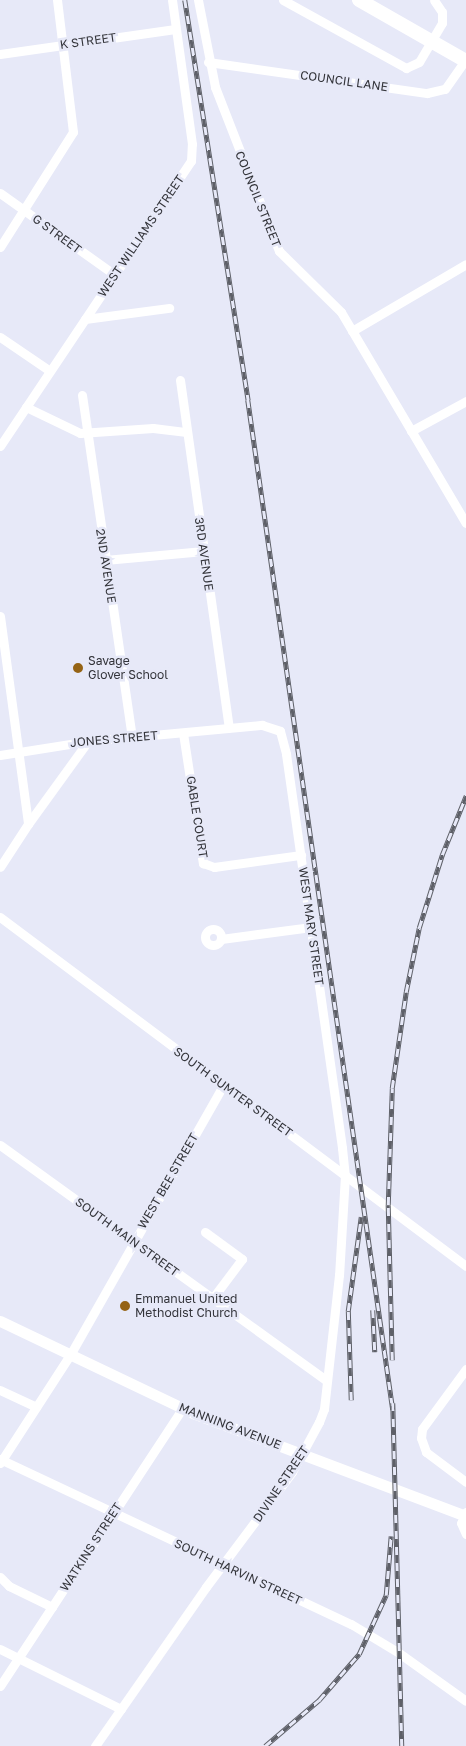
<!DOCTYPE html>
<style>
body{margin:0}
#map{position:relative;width:466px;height:1746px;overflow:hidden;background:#e7e9f8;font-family:"Golos Text",sans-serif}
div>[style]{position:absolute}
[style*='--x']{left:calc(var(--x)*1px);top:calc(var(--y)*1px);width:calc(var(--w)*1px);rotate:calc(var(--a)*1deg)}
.minor>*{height:9px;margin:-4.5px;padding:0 4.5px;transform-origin:4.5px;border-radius:4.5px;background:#fff}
.minor>.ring{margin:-4.5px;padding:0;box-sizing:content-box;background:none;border:9px solid #fff;border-radius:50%}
.major>*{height:11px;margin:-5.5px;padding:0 5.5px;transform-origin:5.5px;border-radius:5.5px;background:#fff}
.highway>*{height:14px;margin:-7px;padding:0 7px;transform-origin:7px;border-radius:7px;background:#fff}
.rail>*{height:4.5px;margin-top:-2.25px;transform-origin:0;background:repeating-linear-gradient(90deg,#e7e9f8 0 8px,#5e6068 0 16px);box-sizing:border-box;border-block:1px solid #5e6068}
.dots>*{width:14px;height:14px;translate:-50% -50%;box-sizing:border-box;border:2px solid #e7e9f8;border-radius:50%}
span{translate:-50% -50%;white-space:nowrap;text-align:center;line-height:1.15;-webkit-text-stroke:5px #e7e9f8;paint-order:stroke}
.street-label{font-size:12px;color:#33343a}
.poi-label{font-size:12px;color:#33343a}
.left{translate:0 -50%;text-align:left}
</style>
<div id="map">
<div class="minor">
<i style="--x:198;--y:0;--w:89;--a:78.9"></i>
<i style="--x:215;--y:87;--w:176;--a:68.7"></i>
<i style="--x:279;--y:251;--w:87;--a:44.5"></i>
<i style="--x:341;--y:312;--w:245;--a:59.4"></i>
<i style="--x:283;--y:0;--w:141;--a:28.9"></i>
<i style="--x:406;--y:68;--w:14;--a:-25"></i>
<i style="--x:419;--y:62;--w:45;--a:-59.5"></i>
<i style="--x:442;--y:23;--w:11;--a:-90"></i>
<i style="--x:442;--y:12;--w:14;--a:-124"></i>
<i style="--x:0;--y:54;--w:177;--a:-8.1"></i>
<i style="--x:208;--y:62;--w:221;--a:8.1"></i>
<i style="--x:427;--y:93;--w:18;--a:-13"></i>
<i style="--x:445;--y:89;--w:35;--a:-55"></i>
<i style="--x:0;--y:193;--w:141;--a:35.5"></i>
<i style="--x:0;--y:247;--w:136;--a:-57.6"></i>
<i style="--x:73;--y:132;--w:133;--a:-96.9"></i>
<i style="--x:85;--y:319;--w:85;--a:-7.5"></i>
<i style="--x:352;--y:331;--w:132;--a:-30.4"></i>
<i style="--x:0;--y:337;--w:60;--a:34.2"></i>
<i style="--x:180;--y:380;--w:351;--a:82"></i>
<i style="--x:82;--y:395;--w:347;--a:81.7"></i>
<i style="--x:26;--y:407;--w:60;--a:25.7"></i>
<i style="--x:80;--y:433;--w:73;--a:-3.9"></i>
<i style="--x:153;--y:428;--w:34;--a:7"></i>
<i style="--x:411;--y:431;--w:63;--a:-28.6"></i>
<i style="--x:0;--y:446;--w:343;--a:-56.2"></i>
<i style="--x:191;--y:161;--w:17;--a:-87"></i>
<i style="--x:192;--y:144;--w:145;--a:-97.9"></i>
<i style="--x:105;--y:560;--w:99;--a:-5.2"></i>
<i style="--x:0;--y:616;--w:210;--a:82.3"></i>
<i style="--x:28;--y:824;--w:51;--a:123.1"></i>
<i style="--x:183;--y:733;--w:132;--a:81.3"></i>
<i style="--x:203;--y:863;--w:12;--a:20"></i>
<i style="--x:214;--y:867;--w:88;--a:-7.9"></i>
<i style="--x:0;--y:755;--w:89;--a:-9"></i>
<i style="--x:88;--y:741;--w:175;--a:-5.3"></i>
<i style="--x:262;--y:725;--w:19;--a:18"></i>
<i style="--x:280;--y:731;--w:24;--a:75"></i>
<i style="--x:286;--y:754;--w:398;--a:81.9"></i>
<i style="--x:342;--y:1148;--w:27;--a:84"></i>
<i style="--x:345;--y:1175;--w:100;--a:93.4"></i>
<i style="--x:339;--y:1275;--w:135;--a:96.4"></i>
<i style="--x:324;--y:1409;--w:14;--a:111"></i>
<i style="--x:319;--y:1422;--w:57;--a:118.4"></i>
<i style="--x:292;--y:1472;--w:144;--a:126.8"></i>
<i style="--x:206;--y:1587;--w:194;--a:124.9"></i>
<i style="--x:28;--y:824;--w:102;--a:-54.1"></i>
<i style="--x:0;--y:917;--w:582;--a:36.83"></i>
<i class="ring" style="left:205px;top:929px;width:7px;height:7px"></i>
<i style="--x:221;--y:939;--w:91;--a:-7.6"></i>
<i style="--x:0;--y:1145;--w:403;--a:35.8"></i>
<i style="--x:205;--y:1232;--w:46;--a:36.1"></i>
<i style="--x:242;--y:1259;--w:50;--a:126.9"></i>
<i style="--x:466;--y:1369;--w:74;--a:126.3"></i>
<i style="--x:422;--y:1429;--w:9;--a:96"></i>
<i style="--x:421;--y:1438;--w:15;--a:70"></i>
<i style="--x:426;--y:1452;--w:50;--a:36.9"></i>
<i style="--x:0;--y:1390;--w:40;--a:25"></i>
<i style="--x:0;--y:1459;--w:388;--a:25.2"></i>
<i style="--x:351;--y:1624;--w:56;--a:31.1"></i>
<i style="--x:399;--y:1653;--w:82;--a:35.6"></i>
<i style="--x:0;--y:1463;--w:129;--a:-57.1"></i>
<i style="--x:70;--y:1355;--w:309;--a:-60.4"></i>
<i style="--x:466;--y:1512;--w:12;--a:114"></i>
<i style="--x:461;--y:1523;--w:12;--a:66"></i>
<i style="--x:0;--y:1577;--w:13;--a:45"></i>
<i style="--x:9;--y:1586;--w:48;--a:26"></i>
<i style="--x:0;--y:1649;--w:135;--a:26.4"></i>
<i style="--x:0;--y:1686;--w:331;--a:-56.7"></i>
</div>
<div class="major">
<i style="--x:0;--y:1321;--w:214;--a:25.5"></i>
<i style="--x:193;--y:1413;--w:292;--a:20.7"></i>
</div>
<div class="highway">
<i style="--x:359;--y:0;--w:123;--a:29.7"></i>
</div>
<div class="rail">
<i style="--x:185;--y:0;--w:405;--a:81"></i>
<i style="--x:248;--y:400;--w:1020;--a:81.83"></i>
<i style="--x:373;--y:1310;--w:42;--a:87.3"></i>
<i style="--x:392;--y:1360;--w:155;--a:-91.5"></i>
<i style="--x:388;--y:1205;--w:117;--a:-88"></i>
<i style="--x:392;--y:1088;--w:97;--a:-81.7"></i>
<i style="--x:406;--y:992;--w:65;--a:-78.5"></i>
<i style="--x:419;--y:928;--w:77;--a:-72.5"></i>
<i style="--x:442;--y:855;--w:64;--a:-67.9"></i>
<i style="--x:351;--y:1400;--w:89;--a:-91.9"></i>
<i style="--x:348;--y:1311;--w:95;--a:-82.1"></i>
<i style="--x:393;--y:1403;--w:343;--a:88.5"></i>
<i style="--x:265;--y:1746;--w:71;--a:-40.4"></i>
<i style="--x:319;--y:1700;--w:61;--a:-49"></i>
<i style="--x:359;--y:1654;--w:65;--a:-65.4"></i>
<i style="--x:386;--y:1595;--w:59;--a:-85.2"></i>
</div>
<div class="dots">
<i style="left:78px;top:668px;background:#956315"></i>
<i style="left:125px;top:1306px;background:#956315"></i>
</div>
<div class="street-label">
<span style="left:88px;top:41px;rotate:-8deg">K STREET</span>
<span style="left:344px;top:81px;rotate:8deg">COUNCIL LANE</span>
<span style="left:258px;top:199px;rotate:68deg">COUNCIL STREET</span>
<span style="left:57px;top:234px;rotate:36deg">G STREET</span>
<span style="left:141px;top:236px;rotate:-56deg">WEST WILLIAMS STREET</span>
<span style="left:204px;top:554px;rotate:82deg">3RD AVENUE</span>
<span style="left:106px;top:566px;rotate:81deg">2ND AVENUE</span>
<span style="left:114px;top:739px;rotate:-5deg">JONES STREET</span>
<span style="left:197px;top:817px;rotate:81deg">GABLE COURT</span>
<span style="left:311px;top:926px;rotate:82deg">WEST MARY STREET</span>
<span style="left:233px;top:1092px;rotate:36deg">SOUTH SUMTER STREET</span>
<span style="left:168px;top:1181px;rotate:-60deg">WEST BEE STREET</span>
<span style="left:127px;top:1237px;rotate:36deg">SOUTH MAIN STREET</span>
<span style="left:230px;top:1426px;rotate:21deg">MANNING AVENUE</span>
<span style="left:281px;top:1484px;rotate:-56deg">DIVINE STREET</span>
<span style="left:91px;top:1547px;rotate:-57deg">WATKINS STREET</span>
<span style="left:238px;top:1572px;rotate:25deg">SOUTH HARVIN STREET</span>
</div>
<div class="poi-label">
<span class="left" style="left:88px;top:668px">Savage<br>Glover School</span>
<span class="left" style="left:135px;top:1306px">Emmanuel United<br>Methodist Church</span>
</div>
</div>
